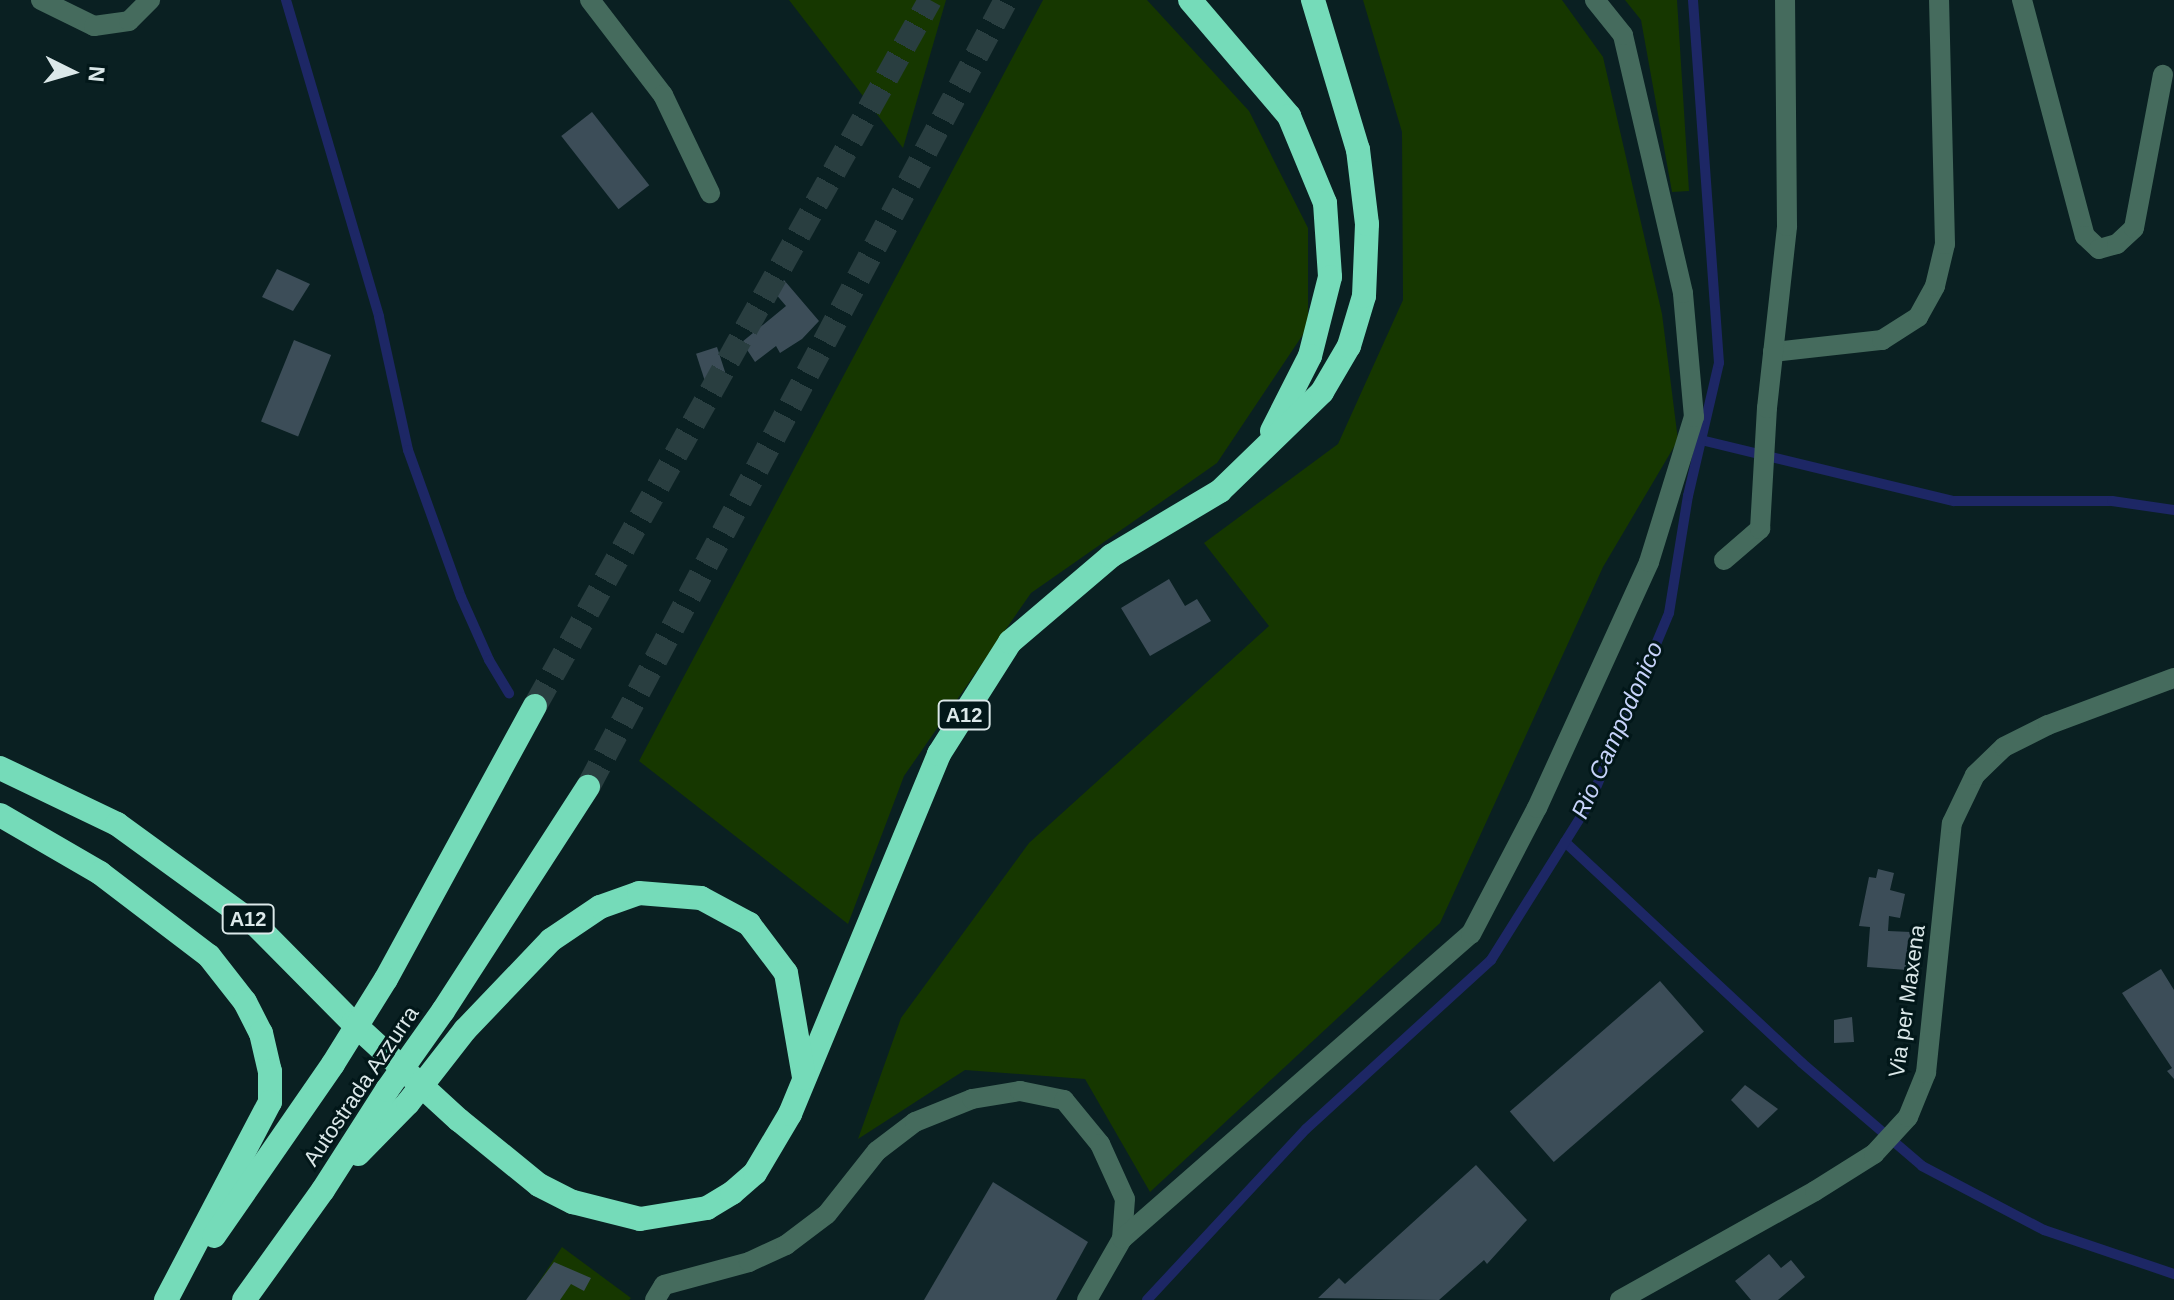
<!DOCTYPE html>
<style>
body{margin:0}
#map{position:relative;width:2174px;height:1300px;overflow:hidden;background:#0a2022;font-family:Arial,sans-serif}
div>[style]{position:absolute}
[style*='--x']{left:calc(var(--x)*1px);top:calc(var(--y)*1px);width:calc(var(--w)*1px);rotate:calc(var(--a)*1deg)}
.green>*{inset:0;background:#163700}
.stream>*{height:10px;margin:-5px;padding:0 5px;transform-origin:5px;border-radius:5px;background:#1d2765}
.building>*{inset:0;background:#3c4d58;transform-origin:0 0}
.highway-tunnel>*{height:24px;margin-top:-12px;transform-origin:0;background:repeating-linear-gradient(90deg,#293e40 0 24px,transparent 0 36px)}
.minor>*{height:20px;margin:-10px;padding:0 10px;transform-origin:10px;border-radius:10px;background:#456b5d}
.highway>*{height:24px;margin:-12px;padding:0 12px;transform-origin:12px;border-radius:12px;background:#75dbb9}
.highway-bridge>*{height:24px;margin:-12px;padding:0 12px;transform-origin:12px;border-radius:12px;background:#75dbb9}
span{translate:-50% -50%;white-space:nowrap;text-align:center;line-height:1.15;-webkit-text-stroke:6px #021719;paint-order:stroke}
.shield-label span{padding:2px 6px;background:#021719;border:2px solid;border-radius:6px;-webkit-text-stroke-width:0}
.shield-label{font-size:20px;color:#dbe8e9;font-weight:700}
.street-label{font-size:22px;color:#dbe8e9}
.water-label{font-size:24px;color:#c7d3fa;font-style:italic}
.north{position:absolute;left:32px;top:32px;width:80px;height:80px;-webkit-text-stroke:6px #021719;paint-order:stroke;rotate:95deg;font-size:22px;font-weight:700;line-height:32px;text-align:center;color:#dbe8e9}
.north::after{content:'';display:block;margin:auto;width:28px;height:36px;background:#dbe8e9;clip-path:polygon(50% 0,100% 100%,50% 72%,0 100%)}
</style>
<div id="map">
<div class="green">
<i style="clip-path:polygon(789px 0,946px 0,903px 148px)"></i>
<i style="clip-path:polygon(1043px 0,1147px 0,1249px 111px,1308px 228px,1308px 327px,1217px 463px,1031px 593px,904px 776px,848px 924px,639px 761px)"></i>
<i style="clip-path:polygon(1363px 0,1562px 0,1603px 57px,1662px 314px,1678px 440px,1603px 567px,1440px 923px,1150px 1192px,1085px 1079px,965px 1070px,858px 1139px,901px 1018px,1029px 843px,1269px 626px,1204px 543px,1338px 444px,1403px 300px,1402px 132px)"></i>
<i style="clip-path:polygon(1625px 0,1677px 0,1689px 191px,1672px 192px,1641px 20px)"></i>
<i style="clip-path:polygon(562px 1247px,631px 1298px,629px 1300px,527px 1300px)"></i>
</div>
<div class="stream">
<i style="--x:286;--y:0;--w:330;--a:73.6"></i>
<i style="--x:379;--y:317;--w:136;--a:77.7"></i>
<i style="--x:408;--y:450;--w:156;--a:70.2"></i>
<i style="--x:461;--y:597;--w:69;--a:66"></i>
<i style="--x:489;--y:660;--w:39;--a:59"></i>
<i style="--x:1701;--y:440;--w:260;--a:13.6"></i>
<i style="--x:1954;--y:501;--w:158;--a:0"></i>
<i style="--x:2112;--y:501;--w:63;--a:8.3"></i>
<i style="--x:1565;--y:842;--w:324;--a:43"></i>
<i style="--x:1802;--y:1063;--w:158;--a:40.6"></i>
<i style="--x:1922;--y:1166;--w:138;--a:27.7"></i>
<i style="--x:2044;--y:1230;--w:137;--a:18.7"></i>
<i style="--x:1147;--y:1300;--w:233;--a:-47.1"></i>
<i style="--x:1306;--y:1129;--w:251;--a:-42.4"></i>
<i style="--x:1491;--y:960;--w:186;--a:-57.9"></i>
<i style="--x:1590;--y:802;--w:205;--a:-67.3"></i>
<i style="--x:1669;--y:613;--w:119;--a:-80.8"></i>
<i style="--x:1688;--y:496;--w:137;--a:-76.9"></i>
<i style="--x:1719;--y:363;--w:364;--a:-94.1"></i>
</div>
<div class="building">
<i style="left:592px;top:112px;width:93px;height:39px;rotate:52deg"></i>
<i style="clip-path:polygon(277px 269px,310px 284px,293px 311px,262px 297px)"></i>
<i style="clip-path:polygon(784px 280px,819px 321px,802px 339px,780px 353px,776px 346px,755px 362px,742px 342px,786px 306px,774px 292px)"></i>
<i style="left:294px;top:340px;width:40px;height:88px;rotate:22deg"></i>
<i style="left:717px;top:347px;width:28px;height:22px;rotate:72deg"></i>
<i style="clip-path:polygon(1169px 579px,1185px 606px,1197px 599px,1211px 621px,1150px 656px,1121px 608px)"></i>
<i style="clip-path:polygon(1878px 869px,1894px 873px,1890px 890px,1905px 894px,1900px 918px,1889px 916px,1888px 931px,1911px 932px,1907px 970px,1867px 967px,1870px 927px,1859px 926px,1869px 877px,1876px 878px)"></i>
<i style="clip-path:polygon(2161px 969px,2174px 990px,2174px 1079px,2167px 1071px,2172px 1068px,2122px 993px)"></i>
<i style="left:1660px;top:981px;width:67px;height:199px;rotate:49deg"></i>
<i style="clip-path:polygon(1852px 1017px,1854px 1042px,1834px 1043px,1834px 1020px)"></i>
<i style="clip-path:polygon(1745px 1085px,1778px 1109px,1758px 1128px,1731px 1100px)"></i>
<i style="clip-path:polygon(1476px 1165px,1527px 1220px,1487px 1264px,1484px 1260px,1439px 1300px,1318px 1298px,1339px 1278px,1345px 1284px)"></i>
<i style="clip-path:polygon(993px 1182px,1088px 1242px,1056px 1300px,924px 1300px)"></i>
<i style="clip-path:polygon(1769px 1254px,1781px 1268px,1791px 1260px,1805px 1277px,1778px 1300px,1751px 1300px,1735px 1281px)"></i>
<i style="clip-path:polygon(554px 1262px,591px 1278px,584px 1291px,571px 1284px,560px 1300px,526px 1300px)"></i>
</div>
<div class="highway-tunnel">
<i style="--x:535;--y:706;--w:809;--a:-60.77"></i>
<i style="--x:588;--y:787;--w:891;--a:-62.03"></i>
</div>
<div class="minor">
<i style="--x:41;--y:0;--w:59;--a:26.1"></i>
<i style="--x:94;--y:26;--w:35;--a:-8"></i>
<i style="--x:129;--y:21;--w:30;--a:-45"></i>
<i style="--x:590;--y:0;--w:120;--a:52.5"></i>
<i style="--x:663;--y:95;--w:109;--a:64.4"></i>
<i style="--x:2022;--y:0;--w:244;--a:75.1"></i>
<i style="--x:2085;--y:236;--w:19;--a:43"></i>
<i style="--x:2099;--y:249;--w:19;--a:-16"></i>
<i style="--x:2117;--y:244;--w:23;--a:-43"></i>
<i style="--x:2134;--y:228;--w:156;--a:-79.3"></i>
<i style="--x:1773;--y:352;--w:110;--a:-6.3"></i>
<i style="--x:1882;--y:340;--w:43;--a:-32.6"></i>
<i style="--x:1918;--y:317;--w:35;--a:-61"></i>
<i style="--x:1935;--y:286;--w:43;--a:-76.6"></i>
<i style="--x:1945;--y:244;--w:244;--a:-91.4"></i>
<i style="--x:1724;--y:560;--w:48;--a:-40.7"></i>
<i style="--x:1760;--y:529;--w:121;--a:-86.7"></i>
<i style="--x:1767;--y:408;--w:183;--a:-83.7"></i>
<i style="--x:1787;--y:226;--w:226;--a:-90.5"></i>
<i style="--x:655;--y:1300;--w:17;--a:-59"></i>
<i style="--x:664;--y:1285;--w:88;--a:-15.1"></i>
<i style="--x:749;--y:1262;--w:41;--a:-24.7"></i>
<i style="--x:786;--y:1245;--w:51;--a:-37.1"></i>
<i style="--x:827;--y:1214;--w:80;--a:-51.6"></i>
<i style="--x:877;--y:1151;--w:48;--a:-37.3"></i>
<i style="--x:915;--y:1122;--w:61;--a:-22"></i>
<i style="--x:972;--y:1099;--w:49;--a:-9.5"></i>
<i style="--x:1020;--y:1091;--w:45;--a:11.6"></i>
<i style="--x:1064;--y:1100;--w:57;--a:50.7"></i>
<i style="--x:1100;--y:1144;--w:60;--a:65.6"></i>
<i style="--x:1125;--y:1199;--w:40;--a:94.3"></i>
<i style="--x:1087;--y:1300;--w:70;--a:-60.2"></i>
<i style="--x:1122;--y:1239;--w:463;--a:-41.2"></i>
<i style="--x:1471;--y:934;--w:142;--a:-62.4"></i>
<i style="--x:1537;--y:808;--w:270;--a:-65.5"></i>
<i style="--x:1649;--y:562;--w:152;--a:-72.8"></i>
<i style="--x:1694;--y:417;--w:124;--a:-95.1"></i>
<i style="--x:1683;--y:293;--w:265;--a:-103.1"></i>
<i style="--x:1623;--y:35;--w:45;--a:-128.7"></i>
<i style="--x:1620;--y:1300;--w:223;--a:-29.2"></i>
<i style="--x:1815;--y:1191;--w:70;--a:-32.1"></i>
<i style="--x:1874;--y:1154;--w:50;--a:-47.4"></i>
<i style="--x:1908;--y:1117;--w:48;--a:-67.8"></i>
<i style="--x:1926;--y:1073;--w:251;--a:-84.1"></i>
<i style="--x:1952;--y:823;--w:53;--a:-64.4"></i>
<i style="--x:1975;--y:775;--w:40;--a:-44"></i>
<i style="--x:2004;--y:747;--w:49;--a:-26.6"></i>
<i style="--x:2048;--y:725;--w:134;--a:-20.5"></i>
</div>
<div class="highway">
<i style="--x:1190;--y:0;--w:153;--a:49.5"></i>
<i style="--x:1289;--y:116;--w:94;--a:67.5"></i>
<i style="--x:1325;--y:203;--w:74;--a:86.1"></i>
<i style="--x:1330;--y:277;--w:81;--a:104.2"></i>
<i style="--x:1310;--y:356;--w:84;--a:116.9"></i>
<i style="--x:0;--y:768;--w:130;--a:25.6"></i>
<i style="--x:117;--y:824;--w:172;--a:36"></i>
<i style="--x:256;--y:925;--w:138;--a:45.3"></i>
<i style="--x:353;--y:1023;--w:144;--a:42.5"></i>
<i style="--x:459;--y:1120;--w:103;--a:39.1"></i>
<i style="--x:539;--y:1185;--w:38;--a:27"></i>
<i style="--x:573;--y:1202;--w:69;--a:14.2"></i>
<i style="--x:640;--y:1219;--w:68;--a:-9.3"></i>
<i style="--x:707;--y:1208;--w:29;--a:-31"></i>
<i style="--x:732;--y:1193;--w:30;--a:-41"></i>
<i style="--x:755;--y:1173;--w:69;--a:-59.3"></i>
<i style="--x:790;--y:1114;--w:390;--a:-67.5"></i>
<i style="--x:939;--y:754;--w:133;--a:-57.6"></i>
<i style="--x:1010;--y:642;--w:133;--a:-40.4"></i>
<i style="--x:1111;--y:556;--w:127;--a:-30.8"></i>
<i style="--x:1220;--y:491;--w:142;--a:-44.1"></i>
<i style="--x:1322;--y:392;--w:53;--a:-59.6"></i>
<i style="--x:1349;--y:346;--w:52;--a:-73.3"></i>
<i style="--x:1364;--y:296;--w:72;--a:-87.6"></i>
<i style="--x:1367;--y:224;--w:75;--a:-96.9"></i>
<i style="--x:1358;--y:150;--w:157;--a:-106.7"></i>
<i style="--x:0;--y:815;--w:116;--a:30.1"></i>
<i style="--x:100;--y:873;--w:137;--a:37.3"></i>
<i style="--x:209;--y:956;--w:58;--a:52"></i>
<i style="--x:245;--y:1002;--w:35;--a:63"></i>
<i style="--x:261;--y:1033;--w:39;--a:77"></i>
<i style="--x:270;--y:1071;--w:31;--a:90"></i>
<i style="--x:270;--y:1102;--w:224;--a:117.7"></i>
<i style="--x:386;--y:979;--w:311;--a:-61.4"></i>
<i style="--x:443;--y:1011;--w:267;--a:-57.1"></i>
<i style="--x:465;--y:1030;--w:124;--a:-46.3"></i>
<i style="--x:551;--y:940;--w:59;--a:-34"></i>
<i style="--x:600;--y:907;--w:41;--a:-19.7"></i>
<i style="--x:639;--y:893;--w:62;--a:4.6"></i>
<i style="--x:701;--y:898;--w:55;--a:28.4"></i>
<i style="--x:749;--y:924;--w:61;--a:52.9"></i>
<i style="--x:786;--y:973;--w:106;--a:80.2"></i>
<i style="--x:358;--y:1154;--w:71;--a:-45.6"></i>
<i style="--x:214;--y:1236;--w:209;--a:-55.3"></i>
<i style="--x:244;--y:1300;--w:135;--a:-54.3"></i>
<i style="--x:323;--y:1190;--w:119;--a:-57.4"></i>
</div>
<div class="highway-bridge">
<i style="--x:333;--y:1064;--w:100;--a:-58.1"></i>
<i style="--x:387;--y:1090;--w:97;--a:-54.7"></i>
<i style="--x:408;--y:1103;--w:93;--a:-52"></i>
</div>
<div class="shield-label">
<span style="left:964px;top:715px">A12</span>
<span style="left:248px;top:919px">A12</span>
</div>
<div class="street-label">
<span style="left:1907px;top:1001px;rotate:-82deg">Via per Maxena</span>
<span style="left:361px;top:1086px;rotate:-56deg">Autostrada Azzurra</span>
</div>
<div class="water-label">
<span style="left:1617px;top:730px;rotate:-66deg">Rio Campodonico</span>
</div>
<div class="north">N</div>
</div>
